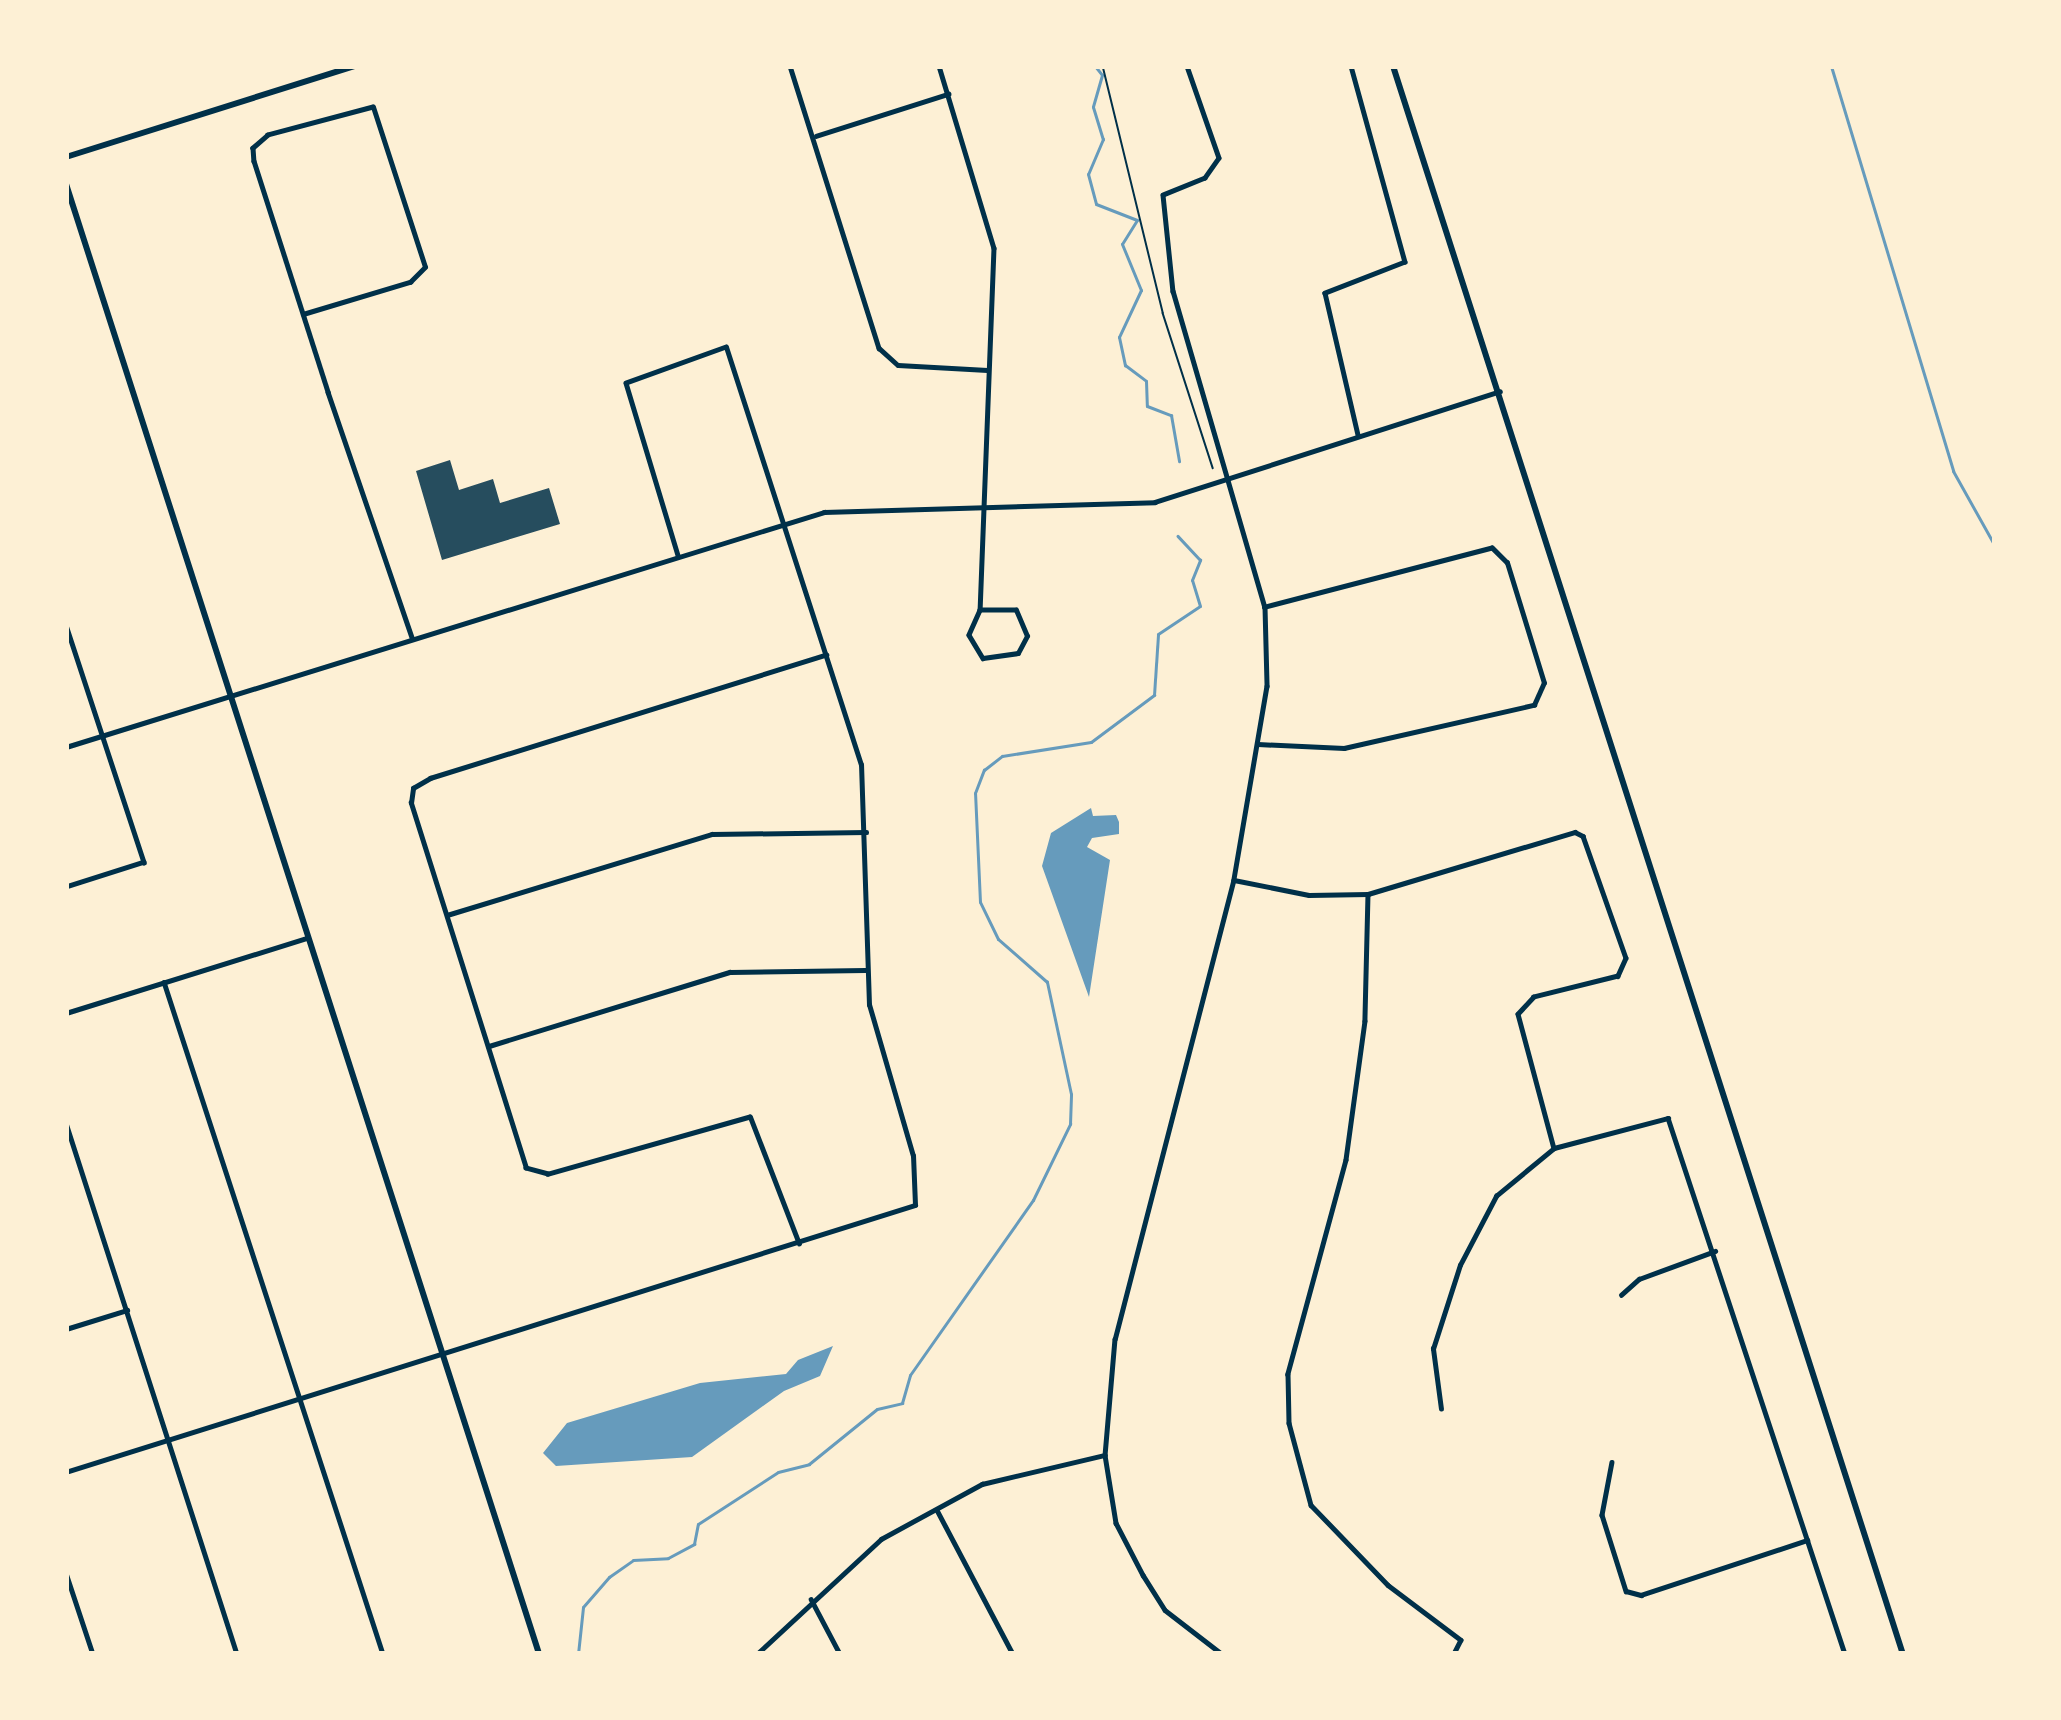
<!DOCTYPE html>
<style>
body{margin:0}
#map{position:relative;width:2061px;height:1720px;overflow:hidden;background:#fdf0d5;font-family:"Asap Condensed",sans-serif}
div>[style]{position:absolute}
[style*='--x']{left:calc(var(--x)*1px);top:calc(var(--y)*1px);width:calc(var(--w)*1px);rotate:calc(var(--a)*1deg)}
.water>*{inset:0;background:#669bbc}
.stream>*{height:3px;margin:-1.5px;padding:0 1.5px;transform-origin:1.5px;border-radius:1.5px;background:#669bbc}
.building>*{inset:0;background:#264d5e}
.path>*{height:1.5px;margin:-0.75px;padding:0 0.75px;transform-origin:0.75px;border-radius:0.75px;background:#003049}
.minor>*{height:4.5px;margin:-2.25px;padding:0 2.25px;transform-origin:2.25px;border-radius:2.25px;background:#003049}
.tertiary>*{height:6px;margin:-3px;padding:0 3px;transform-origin:3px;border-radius:3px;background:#003049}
span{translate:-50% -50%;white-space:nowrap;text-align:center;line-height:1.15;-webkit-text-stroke:12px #fdf0d5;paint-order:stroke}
.frame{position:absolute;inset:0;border:69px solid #fdf0d5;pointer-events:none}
</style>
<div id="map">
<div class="water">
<i style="clip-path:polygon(1091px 808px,1093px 816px,1116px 815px,1119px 822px,1119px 834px,1092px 838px,1087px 847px,1110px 860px,1089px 997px,1042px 866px,1051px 833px)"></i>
<i style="clip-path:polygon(833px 1346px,820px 1376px,784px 1391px,692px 1457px,556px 1466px,543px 1453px,567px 1423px,700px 1383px,786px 1374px,798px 1360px)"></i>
</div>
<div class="stream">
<i style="--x:1095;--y:66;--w:11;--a:52"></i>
<i style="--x:1102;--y:75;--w:33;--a:106"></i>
<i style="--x:1093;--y:107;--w:34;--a:73"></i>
<i style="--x:1103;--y:139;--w:38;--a:113"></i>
<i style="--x:1088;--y:174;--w:31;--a:75"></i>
<i style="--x:1096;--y:204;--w:44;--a:21.3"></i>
<i style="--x:1137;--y:220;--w:28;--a:122"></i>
<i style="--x:1122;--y:244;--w:50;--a:67.6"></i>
<i style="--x:1141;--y:290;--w:52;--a:115.1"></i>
<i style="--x:1119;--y:337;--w:29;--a:78"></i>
<i style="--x:1125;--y:365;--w:26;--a:37"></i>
<i style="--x:1146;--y:381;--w:25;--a:88"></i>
<i style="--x:1147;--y:406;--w:26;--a:21"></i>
<i style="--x:1171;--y:415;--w:47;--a:80.1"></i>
<i style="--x:1831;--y:66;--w:423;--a:73.2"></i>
<i style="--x:1953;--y:471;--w:86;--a:60.8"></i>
<i style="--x:578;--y:1654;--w:47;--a:-83.9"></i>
<i style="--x:583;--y:1607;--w:40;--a:-49"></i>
<i style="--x:609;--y:1577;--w:29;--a:-35"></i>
<i style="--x:633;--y:1560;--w:35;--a:-3"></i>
<i style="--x:668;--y:1558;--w:30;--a:-28"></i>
<i style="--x:694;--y:1544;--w:20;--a:-79"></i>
<i style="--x:698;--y:1524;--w:95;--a:-33"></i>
<i style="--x:778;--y:1472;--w:32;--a:-14"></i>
<i style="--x:809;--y:1464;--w:87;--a:-39"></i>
<i style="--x:877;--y:1409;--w:26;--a:-13"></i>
<i style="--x:902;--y:1403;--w:29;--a:-74"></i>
<i style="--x:910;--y:1375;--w:214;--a:-54.9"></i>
<i style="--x:1033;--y:1200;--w:85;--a:-64"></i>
<i style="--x:1070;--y:1124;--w:30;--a:-88"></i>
<i style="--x:1071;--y:1094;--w:115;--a:-102.1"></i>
<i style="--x:1047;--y:982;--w:65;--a:-138.7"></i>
<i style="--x:998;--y:939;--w:41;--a:-115.9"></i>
<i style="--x:980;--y:902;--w:109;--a:-92.6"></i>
<i style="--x:975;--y:793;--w:25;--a:-69"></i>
<i style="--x:984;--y:770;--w:23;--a:-38"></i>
<i style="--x:1002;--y:756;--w:90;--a:-8.9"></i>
<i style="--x:1091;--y:742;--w:79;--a:-36.7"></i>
<i style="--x:1154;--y:695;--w:61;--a:-86.2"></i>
<i style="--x:1158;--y:634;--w:50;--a:-33.7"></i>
<i style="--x:1200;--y:606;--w:27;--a:-107"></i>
<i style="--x:1192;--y:580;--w:22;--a:-68"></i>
<i style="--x:1200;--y:560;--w:33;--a:-133"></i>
</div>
<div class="building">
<i style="clip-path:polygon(450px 460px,459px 490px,493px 479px,500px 503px,549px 488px,560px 524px,442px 560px,416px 471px)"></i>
</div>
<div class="path">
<i style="--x:1103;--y:66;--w:254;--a:76.3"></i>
<i style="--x:1163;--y:313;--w:163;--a:72.1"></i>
</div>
<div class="minor">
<i style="--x:196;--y:66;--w:14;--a:0"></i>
<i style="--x:790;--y:66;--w:296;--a:72.5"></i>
<i style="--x:879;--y:348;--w:25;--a:42"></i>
<i style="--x:898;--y:365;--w:89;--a:3.2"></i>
<i style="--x:939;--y:66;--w:190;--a:73.2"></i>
<i style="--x:994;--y:248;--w:362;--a:92.2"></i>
<i style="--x:980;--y:610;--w:27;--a:114"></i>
<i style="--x:969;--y:635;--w:27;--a:59"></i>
<i style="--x:983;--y:658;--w:35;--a:-8"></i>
<i style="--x:1018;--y:653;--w:19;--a:-62"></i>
<i style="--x:1027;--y:636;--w:28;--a:-113"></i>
<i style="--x:1016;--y:610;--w:36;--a:180"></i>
<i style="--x:1187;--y:66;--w:97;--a:70.8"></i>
<i style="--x:1219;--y:158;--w:24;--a:125"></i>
<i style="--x:1205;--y:178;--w:45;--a:158"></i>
<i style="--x:1163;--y:195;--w:97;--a:84.1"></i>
<i style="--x:1173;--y:291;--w:329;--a:73.8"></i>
<i style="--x:1265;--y:607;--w:79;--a:88.5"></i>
<i style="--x:1267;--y:686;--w:197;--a:99.7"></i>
<i style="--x:1234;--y:880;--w:474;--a:104.5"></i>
<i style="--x:1115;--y:1339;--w:116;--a:94.9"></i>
<i style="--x:1105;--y:1455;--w:69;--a:80.8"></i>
<i style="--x:1116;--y:1523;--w:59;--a:62.6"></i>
<i style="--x:1143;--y:1575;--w:41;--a:57.8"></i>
<i style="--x:1165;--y:1610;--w:72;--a:37.7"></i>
<i style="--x:1351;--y:66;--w:203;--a:74.6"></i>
<i style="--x:1405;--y:262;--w:86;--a:158.8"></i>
<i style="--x:1325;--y:293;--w:146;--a:76.9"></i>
<i style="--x:816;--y:136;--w:139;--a:-17.7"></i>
<i style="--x:303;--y:314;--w:112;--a:-16.7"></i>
<i style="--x:410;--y:282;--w:21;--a:-45"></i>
<i style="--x:425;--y:267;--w:168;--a:-108"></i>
<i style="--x:373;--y:107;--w:109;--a:165.1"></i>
<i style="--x:268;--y:135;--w:20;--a:139"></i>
<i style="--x:253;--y:148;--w:13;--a:86"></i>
<i style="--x:254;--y:161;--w:243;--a:72.2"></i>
<i style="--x:328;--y:392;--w:259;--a:71.1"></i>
<i style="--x:66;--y:625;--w:250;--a:71.8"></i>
<i style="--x:144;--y:862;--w:82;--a:162.2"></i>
<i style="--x:1258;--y:744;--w:86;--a:2.7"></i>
<i style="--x:1344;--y:748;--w:195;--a:-12.8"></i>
<i style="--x:1534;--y:705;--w:24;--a:-66"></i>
<i style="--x:1544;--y:683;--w:126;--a:-107.1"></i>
<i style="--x:1507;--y:563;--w:21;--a:-135"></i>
<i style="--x:1492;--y:548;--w:235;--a:165.4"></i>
<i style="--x:66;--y:747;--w:794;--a:-17.22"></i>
<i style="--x:824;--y:512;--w:331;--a:-1.7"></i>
<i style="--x:1155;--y:502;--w:362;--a:-17.8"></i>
<i style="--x:1234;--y:880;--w:76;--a:11.3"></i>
<i style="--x:1309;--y:895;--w:59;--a:-1"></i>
<i style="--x:1368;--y:894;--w:216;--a:-16.7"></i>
<i style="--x:1575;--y:832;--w:9;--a:27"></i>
<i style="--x:1583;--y:836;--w:129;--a:70.6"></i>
<i style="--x:1626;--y:958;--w:20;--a:114"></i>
<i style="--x:1618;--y:976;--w:87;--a:166"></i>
<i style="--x:1534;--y:997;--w:23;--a:133"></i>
<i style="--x:1518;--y:1014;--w:139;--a:75"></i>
<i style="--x:1368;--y:894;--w:127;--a:91.4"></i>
<i style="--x:1365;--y:1021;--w:140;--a:97.8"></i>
<i style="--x:1346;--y:1160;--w:222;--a:105.2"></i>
<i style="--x:1288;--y:1374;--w:49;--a:88.8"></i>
<i style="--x:1289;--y:1423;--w:85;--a:75"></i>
<i style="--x:1311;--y:1505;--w:111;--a:46.1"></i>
<i style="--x:1388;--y:1585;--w:91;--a:37"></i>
<i style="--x:1461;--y:1640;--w:16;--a:117"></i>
<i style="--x:447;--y:915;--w:277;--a:-17"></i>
<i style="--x:712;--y:834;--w:154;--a:-0.7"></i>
<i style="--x:164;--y:982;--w:707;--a:71.95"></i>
<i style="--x:66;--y:1013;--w:252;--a:-17.3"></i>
<i style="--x:489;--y:1046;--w:252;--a:-17.1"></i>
<i style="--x:730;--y:972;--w:135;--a:-0.8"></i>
<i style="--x:66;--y:1123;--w:558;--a:72.15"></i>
<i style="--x:799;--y:1244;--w:136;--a:-111.1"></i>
<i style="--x:750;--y:1117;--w:210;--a:164.2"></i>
<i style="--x:548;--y:1174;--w:23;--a:-165"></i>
<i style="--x:526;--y:1168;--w:383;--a:-107.5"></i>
<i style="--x:411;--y:803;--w:15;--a:-82"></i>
<i style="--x:413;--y:788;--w:20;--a:-30"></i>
<i style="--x:430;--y:778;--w:415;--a:-17.3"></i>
<i style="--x:1621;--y:1295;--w:24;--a:-42"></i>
<i style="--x:1639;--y:1279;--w:81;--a:-20.2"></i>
<i style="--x:66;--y:1329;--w:64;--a:-17.3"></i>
<i style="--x:1441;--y:1409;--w:61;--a:-97.6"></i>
<i style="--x:1433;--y:1349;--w:88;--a:-72.2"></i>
<i style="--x:1460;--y:1265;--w:78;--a:-62.4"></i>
<i style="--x:1496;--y:1196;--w:75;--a:-39.6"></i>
<i style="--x:1554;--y:1148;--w:118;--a:-14.7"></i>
<i style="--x:1668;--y:1118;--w:564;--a:71.73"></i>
<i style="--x:1612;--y:1462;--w:54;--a:100.7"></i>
<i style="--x:1602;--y:1515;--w:80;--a:72.5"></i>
<i style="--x:1626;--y:1591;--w:16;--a:15"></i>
<i style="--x:1641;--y:1595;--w:175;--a:-18.3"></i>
<i style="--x:66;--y:1472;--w:890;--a:-17.46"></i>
<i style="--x:915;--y:1205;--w:49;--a:-92.3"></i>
<i style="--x:913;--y:1156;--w:157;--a:-106.2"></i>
<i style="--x:869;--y:1005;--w:240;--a:-91.9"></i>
<i style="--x:861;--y:765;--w:439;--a:-107.9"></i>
<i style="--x:726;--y:347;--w:106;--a:160.2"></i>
<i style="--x:626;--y:383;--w:180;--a:73.2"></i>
<i style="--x:937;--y:1510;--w:163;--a:62.2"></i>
<i style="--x:66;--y:1573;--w:85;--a:71.6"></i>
<i style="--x:811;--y:1599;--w:62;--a:62.2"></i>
<i style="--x:757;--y:1654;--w:169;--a:-42.8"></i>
<i style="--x:881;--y:1539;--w:115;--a:-28.6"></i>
<i style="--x:982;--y:1484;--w:126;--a:-13.3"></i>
</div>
<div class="tertiary">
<i style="--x:1393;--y:66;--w:1668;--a:72.2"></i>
<i style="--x:66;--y:157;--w:303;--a:-17.5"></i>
<i style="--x:66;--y:184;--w:1544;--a:72.16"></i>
</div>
<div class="frame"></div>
</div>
